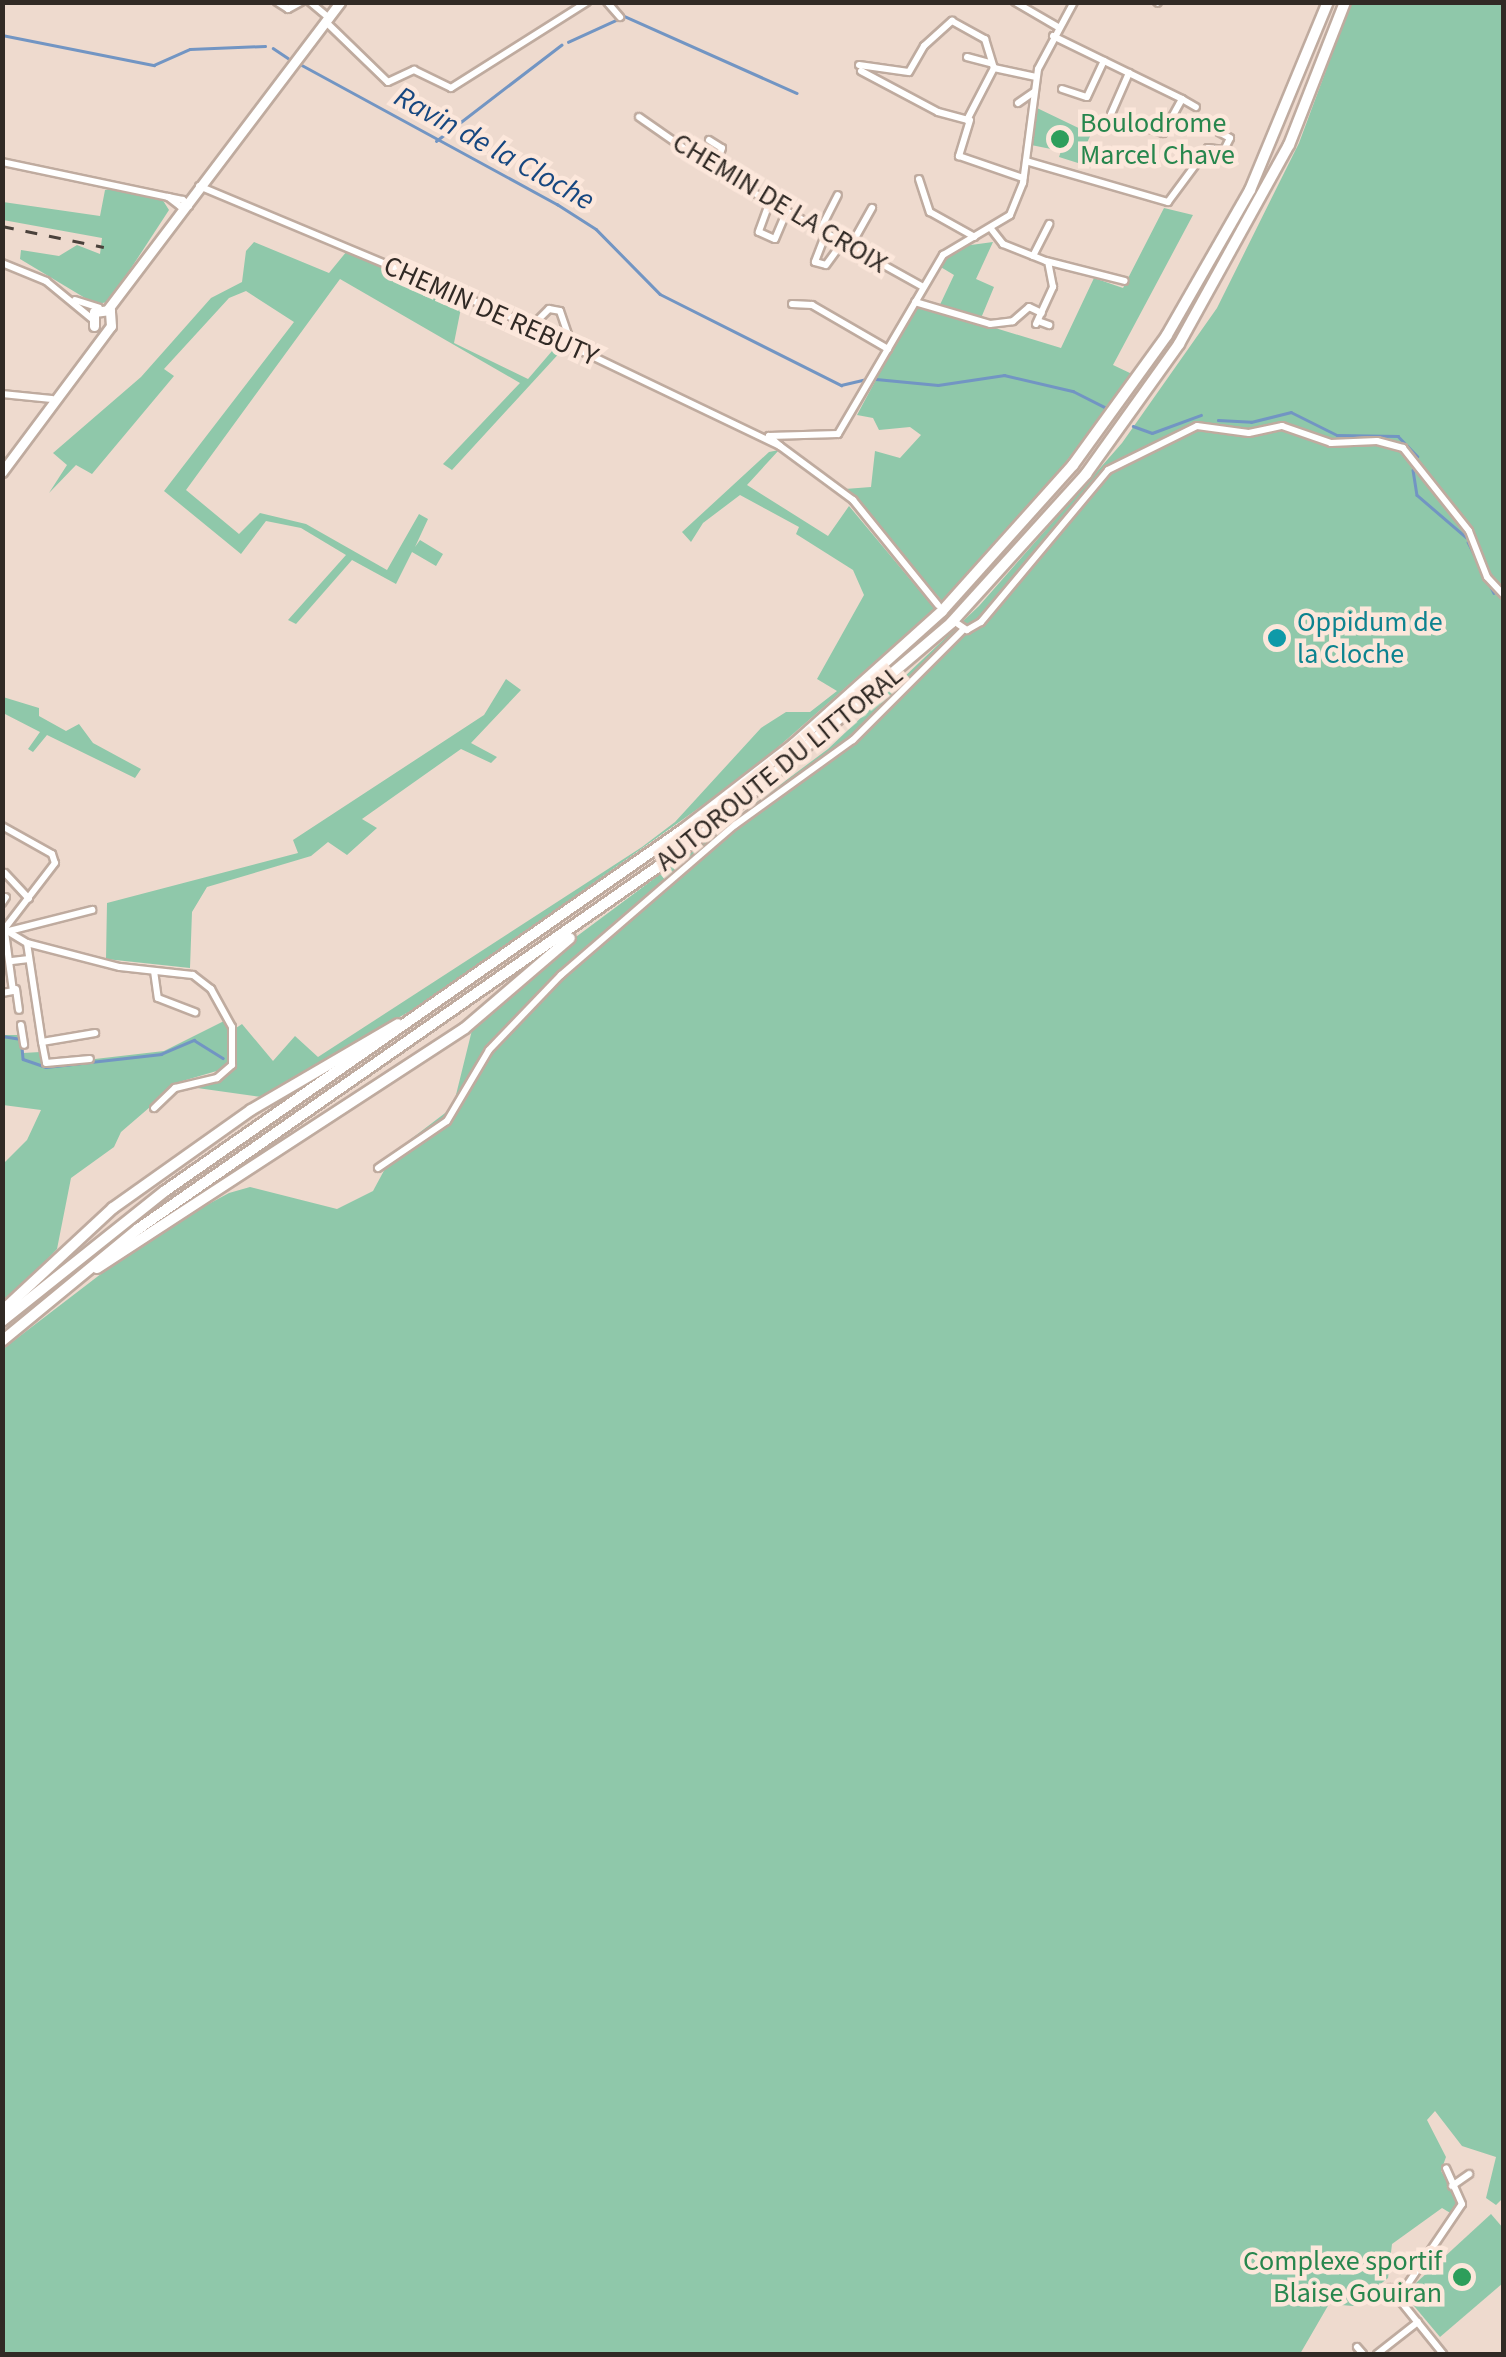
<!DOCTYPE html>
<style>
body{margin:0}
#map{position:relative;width:1506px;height:2357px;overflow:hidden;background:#eedace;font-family:"Source Sans 3",sans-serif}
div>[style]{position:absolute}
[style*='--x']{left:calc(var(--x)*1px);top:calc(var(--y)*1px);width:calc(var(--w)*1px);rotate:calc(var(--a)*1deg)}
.green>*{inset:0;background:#8fc8aa}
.stream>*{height:2.5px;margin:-1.25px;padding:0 1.25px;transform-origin:1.25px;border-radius:1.25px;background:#7295c3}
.roads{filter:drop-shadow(2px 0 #bfab9f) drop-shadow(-2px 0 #bfab9f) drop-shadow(0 2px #bfab9f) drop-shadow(0 -2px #bfab9f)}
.minor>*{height:6px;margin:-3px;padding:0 3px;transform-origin:3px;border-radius:3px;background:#fff}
.major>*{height:9px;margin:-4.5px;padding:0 4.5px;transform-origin:4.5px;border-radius:4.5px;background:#fff}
.highway>*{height:10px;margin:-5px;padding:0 5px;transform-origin:5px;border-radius:5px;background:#fff}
.rail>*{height:2.5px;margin-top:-1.25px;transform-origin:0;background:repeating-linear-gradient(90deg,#4a413b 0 12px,transparent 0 24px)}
.dots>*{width:28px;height:28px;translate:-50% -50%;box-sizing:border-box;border:5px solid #fce7db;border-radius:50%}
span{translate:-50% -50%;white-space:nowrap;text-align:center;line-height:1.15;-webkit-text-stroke:9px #fce7db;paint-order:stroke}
.leisure-label{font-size:28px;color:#27864d}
.left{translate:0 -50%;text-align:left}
.right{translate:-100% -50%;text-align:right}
.street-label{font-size:28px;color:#312a25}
.culture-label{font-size:28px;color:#0d838f}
.water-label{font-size:30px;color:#164780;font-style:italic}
.frame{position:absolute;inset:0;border:5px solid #312a25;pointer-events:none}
</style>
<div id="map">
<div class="green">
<i style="clip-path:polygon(1351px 3px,1503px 3px,1503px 2198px,1496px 2205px,1486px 2198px,1496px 2157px,1462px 2146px,1435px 2111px,1427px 2120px,1446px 2157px,1441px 2171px,1462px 2204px,1452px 2214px,1442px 2208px,1392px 2244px,1388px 2278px,1353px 2306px,1329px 2304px,1300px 2354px,3px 2354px,3px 1349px,153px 1234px,229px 1193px,250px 1187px,337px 1209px,373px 1191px,394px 1152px,453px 1107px,472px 1030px,545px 960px,828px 749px,979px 606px,1122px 443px,1217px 308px,1299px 143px)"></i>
<i style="clip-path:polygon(1037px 108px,1091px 134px,1078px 163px,1059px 157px,1061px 151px,1031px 145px)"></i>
<i style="clip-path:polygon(114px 188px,162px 199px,169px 210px,109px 302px,95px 304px,20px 259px,21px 250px,59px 256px,77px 245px,100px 254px,102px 238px,3px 220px,3px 202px,100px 216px,105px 190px)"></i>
<i style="clip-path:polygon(1164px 208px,1193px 215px,1113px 365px,1132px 374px,1039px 498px,942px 601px,845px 489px,871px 487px,875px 451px,900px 458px,921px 435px,910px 427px,879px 430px,873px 418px,857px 415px,916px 305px,937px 311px,954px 275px,939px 266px,956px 247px,993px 242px,976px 279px,994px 287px,979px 323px,1061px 348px,1094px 278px,1123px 288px)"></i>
<i style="clip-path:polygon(254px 242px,329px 273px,347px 251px,462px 303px,454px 343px,528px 379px,558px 344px,564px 348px,452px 470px,443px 464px,520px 383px,340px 279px,186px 490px,239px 534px,260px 513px,306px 524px,387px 570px,419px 514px,428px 519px,415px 547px,420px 540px,443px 554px,436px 566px,412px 552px,396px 584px,352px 560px,296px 624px,288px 620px,346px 555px,301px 528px,266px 521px,241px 554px,164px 491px,294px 322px,246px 291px,229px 298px,164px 369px,174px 376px,92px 474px,76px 465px,49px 493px,67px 465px,53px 453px,141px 377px,211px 298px,242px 282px,246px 251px)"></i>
<i style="clip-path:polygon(779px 450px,747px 485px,828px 536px,849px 506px,935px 609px,751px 771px,424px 1003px,261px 1097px,183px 1086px,222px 1079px,231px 1070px,236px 1028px,242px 1024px,273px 1061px,295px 1036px,318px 1057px,642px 847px,675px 822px,761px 728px,786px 712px,810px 712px,837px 691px,817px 679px,864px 595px,853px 570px,796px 534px,799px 527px,740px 495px,703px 523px,691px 542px,682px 532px,769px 452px)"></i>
<i style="clip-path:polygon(506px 679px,521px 690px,471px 743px,497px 757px,491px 763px,461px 749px,362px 819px,377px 828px,347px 855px,328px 842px,311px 856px,207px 887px,192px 912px,190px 968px,106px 959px,107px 903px,298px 853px,293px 840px,484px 715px)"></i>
<i style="clip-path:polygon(3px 697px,39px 708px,39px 716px,66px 731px,79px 724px,93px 743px,141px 769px,135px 778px,47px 735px,33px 752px,28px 749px,40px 732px,3px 713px)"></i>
<i style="clip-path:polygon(226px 1020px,232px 1042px,227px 1068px,179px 1082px,121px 1132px,114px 1147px,71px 1178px,57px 1249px,3px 1307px,3px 1164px,27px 1140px,41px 1110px,3px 1105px,3px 1035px,22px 1035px,23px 1053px,40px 1052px,43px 1065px,164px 1051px)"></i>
<i style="clip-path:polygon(1491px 2214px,1503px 2228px,1503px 2283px,1440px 2337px,1404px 2294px)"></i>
</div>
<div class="stream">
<i style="--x:624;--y:16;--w:189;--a:24"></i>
<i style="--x:2;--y:35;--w:155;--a:11.2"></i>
<i style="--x:154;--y:65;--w:39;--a:-24"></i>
<i style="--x:190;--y:49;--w:75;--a:-2.3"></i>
<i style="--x:568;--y:42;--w:55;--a:-24.7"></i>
<i style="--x:273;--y:48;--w:18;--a:34"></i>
<i style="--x:300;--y:64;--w:293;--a:28.6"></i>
<i style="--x:557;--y:204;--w:46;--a:32.7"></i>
<i style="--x:596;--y:229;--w:91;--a:45.4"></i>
<i style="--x:660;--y:294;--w:203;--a:26.7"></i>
<i style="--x:841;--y:385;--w:27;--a:-13"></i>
<i style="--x:436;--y:141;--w:158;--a:-37.5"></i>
<i style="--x:876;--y:379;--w:62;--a:5.5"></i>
<i style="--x:938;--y:385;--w:67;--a:-8.6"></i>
<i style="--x:1004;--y:375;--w:71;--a:13.1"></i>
<i style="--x:1073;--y:391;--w:38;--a:27"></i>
<i style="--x:1218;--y:420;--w:33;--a:3"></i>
<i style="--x:1251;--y:422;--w:41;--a:-14"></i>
<i style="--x:1291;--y:412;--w:51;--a:26.6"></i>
<i style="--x:1337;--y:435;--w:61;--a:0.9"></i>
<i style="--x:1398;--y:436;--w:28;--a:46"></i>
<i style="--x:1133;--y:426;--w:20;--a:20"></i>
<i style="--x:1152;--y:433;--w:52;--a:-20.2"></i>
<i style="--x:1413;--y:470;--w:25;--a:81"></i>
<i style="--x:1417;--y:495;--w:65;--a:40.6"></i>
<i style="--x:1468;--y:542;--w:57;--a:63"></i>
<i style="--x:2;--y:1036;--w:19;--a:9"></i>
<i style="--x:22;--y:1047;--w:12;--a:85"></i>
<i style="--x:23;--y:1059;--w:24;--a:19"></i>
<i style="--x:46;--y:1067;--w:116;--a:-6.4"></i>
<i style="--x:161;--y:1054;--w:36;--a:-23"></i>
<i style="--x:194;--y:1040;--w:34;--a:32"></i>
</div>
<div class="roads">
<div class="minor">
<i style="--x:277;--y:2;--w:13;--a:32"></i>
<i style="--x:288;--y:9;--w:15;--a:-28"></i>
<i style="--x:310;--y:2;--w:23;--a:40"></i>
<i style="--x:607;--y:2;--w:20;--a:49"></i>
<i style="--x:1015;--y:2;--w:50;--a:30.2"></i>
<i style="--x:1157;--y:2;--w:1;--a:45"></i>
<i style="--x:326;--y:22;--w:86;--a:44.1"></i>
<i style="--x:388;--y:82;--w:29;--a:-25"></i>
<i style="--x:414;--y:70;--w:41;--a:25.9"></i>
<i style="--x:451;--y:88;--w:161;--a:-32.3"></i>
<i style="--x:1053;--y:36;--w:144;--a:26"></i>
<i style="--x:1182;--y:99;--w:39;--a:119"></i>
<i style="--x:1163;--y:133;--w:14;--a:-163"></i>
<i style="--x:967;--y:57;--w:24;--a:15"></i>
<i style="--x:859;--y:65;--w:50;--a:8"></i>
<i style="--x:909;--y:72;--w:30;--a:-60"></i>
<i style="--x:924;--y:46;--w:38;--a:-42"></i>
<i style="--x:952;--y:21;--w:38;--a:29"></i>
<i style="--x:985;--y:39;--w:30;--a:73"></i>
<i style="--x:861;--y:71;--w:87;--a:28"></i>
<i style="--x:938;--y:112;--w:30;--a:15"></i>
<i style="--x:967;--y:120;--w:59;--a:-62.6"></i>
<i style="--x:994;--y:68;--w:43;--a:12.1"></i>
<i style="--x:1062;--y:89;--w:26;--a:18"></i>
<i style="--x:1087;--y:97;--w:40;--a:-65"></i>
<i style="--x:1182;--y:99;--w:16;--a:30"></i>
<i style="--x:1018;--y:103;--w:19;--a:-35"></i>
<i style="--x:1111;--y:114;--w:45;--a:-66.3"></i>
<i style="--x:639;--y:117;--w:101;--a:34.9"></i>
<i style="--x:722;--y:175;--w:230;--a:29.1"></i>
<i style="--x:970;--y:120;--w:38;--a:107"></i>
<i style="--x:959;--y:156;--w:68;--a:19"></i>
<i style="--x:709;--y:140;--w:15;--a:32"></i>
<i style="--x:722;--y:148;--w:21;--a:109"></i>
<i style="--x:1026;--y:161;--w:148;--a:16.1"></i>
<i style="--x:1168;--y:202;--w:67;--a:-53.5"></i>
<i style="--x:1208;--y:148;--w:16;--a:7"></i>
<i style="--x:1224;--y:150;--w:13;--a:-63"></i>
<i style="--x:1230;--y:138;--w:15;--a:-152"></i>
<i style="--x:2;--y:162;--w:170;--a:11.9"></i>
<i style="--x:919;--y:179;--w:35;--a:72"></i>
<i style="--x:930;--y:212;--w:51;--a:29.1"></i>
<i style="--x:199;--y:186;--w:322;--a:22.7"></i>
<i style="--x:496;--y:310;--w:315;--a:25.6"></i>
<i style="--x:780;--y:446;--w:15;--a:-138"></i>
<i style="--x:168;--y:197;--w:15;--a:11"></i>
<i style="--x:183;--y:200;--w:8;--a:45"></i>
<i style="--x:189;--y:206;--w:9;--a:180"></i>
<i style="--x:180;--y:206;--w:15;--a:-143"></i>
<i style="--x:770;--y:201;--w:33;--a:110"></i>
<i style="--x:759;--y:232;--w:17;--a:24"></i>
<i style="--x:775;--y:239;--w:30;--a:-67"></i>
<i style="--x:820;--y:230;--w:39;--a:-63"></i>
<i style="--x:992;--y:230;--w:18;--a:52"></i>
<i style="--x:1003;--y:244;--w:46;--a:21.6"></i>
<i style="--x:1046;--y:261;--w:81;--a:14.2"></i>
<i style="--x:826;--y:233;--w:31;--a:111"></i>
<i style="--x:815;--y:262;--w:11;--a:15"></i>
<i style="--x:826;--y:265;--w:27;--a:-54"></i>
<i style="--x:850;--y:247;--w:45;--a:-60.6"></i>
<i style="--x:1033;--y:256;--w:36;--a:-63"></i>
<i style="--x:2;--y:263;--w:48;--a:22.2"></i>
<i style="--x:46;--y:281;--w:58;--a:39.4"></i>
<i style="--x:75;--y:300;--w:25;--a:18"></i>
<i style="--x:915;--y:302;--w:78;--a:16.3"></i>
<i style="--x:990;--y:324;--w:23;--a:-7"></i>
<i style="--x:1013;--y:321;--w:21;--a:-41"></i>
<i style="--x:1029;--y:307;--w:14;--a:25"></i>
<i style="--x:792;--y:304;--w:20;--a:3"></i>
<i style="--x:812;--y:305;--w:88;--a:30.1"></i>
<i style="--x:1038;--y:321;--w:12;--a:20"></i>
<i style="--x:1036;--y:324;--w:41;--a:-65.3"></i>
<i style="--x:1053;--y:287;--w:25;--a:-101"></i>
<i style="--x:530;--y:328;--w:27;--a:-45"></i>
<i style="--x:549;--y:309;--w:11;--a:10"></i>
<i style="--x:560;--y:311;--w:39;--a:71"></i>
<i style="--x:2;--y:394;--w:50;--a:5.7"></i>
<i style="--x:769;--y:436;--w:69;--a:-1.7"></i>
<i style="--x:838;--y:434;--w:208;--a:-59.6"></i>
<i style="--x:943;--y:255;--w:78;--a:-30.8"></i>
<i style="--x:1010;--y:215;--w:35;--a:-68"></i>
<i style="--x:1023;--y:183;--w:115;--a:-82.5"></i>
<i style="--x:1038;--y:69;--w:76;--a:-61.8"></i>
<i style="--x:780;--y:446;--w:91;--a:36.5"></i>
<i style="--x:853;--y:500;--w:135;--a:51"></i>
<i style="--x:958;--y:624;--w:11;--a:34"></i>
<i style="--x:967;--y:630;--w:16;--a:-30"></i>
<i style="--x:981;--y:622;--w:198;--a:-50.1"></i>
<i style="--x:1108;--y:470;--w:99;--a:-26.3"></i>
<i style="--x:1197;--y:426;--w:52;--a:7.7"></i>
<i style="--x:1249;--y:433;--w:34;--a:-12"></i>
<i style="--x:1282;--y:426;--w:52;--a:19.1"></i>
<i style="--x:1331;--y:443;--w:46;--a:-2.5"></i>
<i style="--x:1377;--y:441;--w:27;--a:15"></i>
<i style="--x:1403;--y:448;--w:106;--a:51.5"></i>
<i style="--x:1469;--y:531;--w:49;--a:68.6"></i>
<i style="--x:1487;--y:577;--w:25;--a:47"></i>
<i style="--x:2;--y:826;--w:57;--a:29.2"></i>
<i style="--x:52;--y:854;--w:9;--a:72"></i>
<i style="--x:55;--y:863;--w:87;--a:127.5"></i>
<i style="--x:5;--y:873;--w:35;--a:47"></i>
<i style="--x:2;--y:903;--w:7;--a:-56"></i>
<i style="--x:7;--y:931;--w:23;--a:31"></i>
<i style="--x:27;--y:943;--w:96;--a:14.5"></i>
<i style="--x:120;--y:967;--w:73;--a:6.3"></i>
<i style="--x:193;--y:975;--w:23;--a:38"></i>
<i style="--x:211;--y:989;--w:43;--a:61.1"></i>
<i style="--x:232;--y:1027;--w:38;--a:90"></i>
<i style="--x:232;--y:1065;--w:20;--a:139"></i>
<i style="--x:217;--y:1078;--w:43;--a:166.6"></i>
<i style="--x:175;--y:1088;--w:29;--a:136"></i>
<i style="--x:9;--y:931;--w:86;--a:-14.2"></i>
<i style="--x:27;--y:943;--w:100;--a:81.4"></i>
<i style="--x:42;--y:1042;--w:54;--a:-9.6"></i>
<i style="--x:12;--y:961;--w:17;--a:-7"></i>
<i style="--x:154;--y:971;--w:27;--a:82"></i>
<i style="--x:158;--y:998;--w:40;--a:21"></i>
<i style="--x:16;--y:989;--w:21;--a:82"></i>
<i style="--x:2;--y:993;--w:11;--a:-10"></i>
<i style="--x:13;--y:991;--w:60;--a:-97.7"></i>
<i style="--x:21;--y:1025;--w:20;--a:81"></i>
<i style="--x:42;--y:1042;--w:21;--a:79"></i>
<i style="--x:46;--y:1063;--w:44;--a:-5.2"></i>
<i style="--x:378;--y:1168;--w:83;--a:-34.3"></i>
<i style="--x:447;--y:1121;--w:82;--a:-59.4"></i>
<i style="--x:489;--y:1050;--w:104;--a:-46.2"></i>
<i style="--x:561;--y:975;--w:230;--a:-40.8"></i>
<i style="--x:735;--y:825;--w:145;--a:-35.8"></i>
<i style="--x:853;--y:740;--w:157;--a:-45"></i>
<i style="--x:1452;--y:2186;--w:21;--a:-35"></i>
<i style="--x:1390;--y:2288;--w:85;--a:51.2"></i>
<i style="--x:1399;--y:2297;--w:112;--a:-55.9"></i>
<i style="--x:1462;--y:2204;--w:39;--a:-114"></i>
<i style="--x:1357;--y:2347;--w:9;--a:49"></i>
<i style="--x:1377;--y:2354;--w:52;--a:-38"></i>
</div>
<div class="major">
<i style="--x:108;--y:309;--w:385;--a:-52.9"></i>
<i style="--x:2;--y:472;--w:182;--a:-53.3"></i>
<i style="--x:111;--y:326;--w:16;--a:-94"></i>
<i style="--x:110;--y:310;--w:16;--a:173"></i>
<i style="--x:94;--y:312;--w:14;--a:90"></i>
</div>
<div class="highway">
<i style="--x:97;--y:1268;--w:439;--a:-33.1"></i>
<i style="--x:465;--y:1028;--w:138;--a:-40.6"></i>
<i style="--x:2;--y:1311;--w:151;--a:-42.9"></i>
<i style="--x:113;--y:1208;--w:169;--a:-35.4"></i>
<i style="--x:251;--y:1110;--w:170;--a:-30.3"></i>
<i style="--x:2;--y:1321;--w:208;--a:-38.6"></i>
<i style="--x:165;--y:1191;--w:633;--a:-34.9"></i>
<i style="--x:684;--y:829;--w:139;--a:-37.7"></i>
<i style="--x:794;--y:744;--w:199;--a:-41.9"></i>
<i style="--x:942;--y:611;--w:196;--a:-48.1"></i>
<i style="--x:1073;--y:465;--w:160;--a:-54.1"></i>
<i style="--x:1167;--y:335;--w:167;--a:-60.2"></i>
<i style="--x:1250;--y:190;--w:204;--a:-67.5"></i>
<i style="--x:2;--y:1341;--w:176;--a:-39.5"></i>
<i style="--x:138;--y:1229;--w:679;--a:-34.86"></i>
<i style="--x:695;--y:841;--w:338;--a:-40.4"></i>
<i style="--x:952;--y:622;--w:200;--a:-47.8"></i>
<i style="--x:1086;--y:474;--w:160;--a:-54.4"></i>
<i style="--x:1179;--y:344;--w:227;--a:-61.1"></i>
<i style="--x:1289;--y:145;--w:154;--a:-68.6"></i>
</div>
</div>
<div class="rail">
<i style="--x:2;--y:226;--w:104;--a:11.6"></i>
</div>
<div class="dots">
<i style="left:1060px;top:139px;background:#2e9e5b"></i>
<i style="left:1277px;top:638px;background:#0f9aa8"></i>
<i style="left:1462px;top:2277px;background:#2e9e5b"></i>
</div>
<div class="leisure-label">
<span class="left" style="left:1080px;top:139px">Boulodrome<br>Marcel Chave</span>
<span class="right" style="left:1442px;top:2277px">Complexe sportif<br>Blaise Gouiran</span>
</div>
<div class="street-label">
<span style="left:780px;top:203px;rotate:31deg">CHEMIN DE LA CROIX</span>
<span style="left:491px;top:311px;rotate:24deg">CHEMIN DE REBUTY</span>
<span style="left:779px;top:768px;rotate:-39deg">AUTOROUTE DU LITTORAL</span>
</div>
<div class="culture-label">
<span class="left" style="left:1297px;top:638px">Oppidum de<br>la Cloche</span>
</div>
<div class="water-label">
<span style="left:494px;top:149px;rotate:29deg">Ravin de la Cloche</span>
</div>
<div class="frame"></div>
</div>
